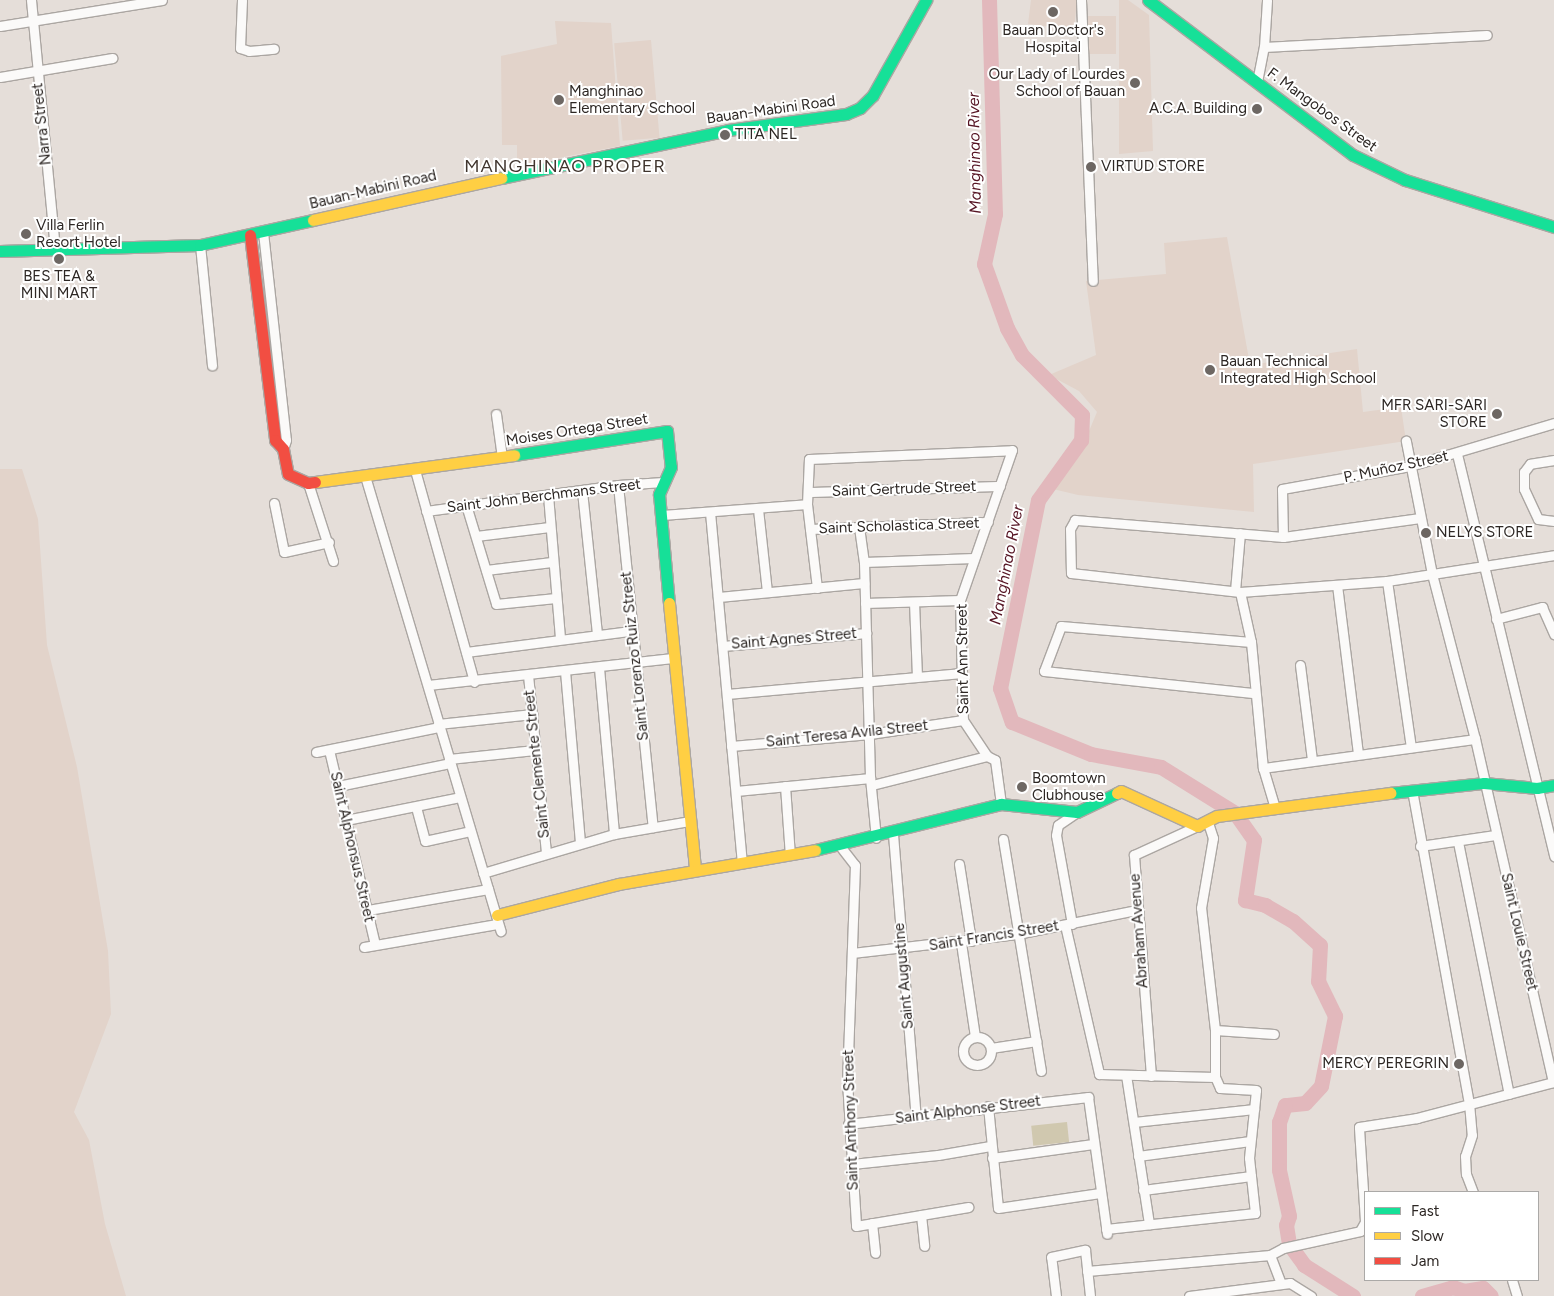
<!DOCTYPE html>
<meta charset="utf-8">
<style>
body{margin:0}
#map{position:relative;width:1554px;height:1296px;overflow:hidden;background:#e5ded9;font-family:Figtree,sans-serif}
div>[style]{position:absolute}
[style*='--x']{left:calc(var(--x)*1px);top:calc(var(--y)*1px);width:calc(var(--w)*1px);rotate:calc(var(--a)*1deg)}
.built>*{inset:0;background:#e2d3ca;transform-origin:0 0}
.green>*{inset:0;background:#d0c8af;transform-origin:0 0}
.river>*{height:15px;margin:-7.5px;padding:0 7.5px;transform-origin:7.5px;border-radius:7.5px;background:#e2b8bc}
.roads{filter:drop-shadow(1px 0 #aba6a2) drop-shadow(-1px 0 #aba6a2) drop-shadow(0 1px #aba6a2) drop-shadow(0 -1px #aba6a2)}
.street>*{height:9px;margin:-4.5px;padding:0 4.5px;transform-origin:4.5px;border-radius:4.5px;background:#fbfaf9}
.street>.ring{margin:-4.5px;padding:0;box-sizing:content-box;background:none;border:9px solid #fbfaf9;border-radius:50%}
.fast>*{height:11px;margin:-5.5px;padding:0 5.5px;transform-origin:5.5px;border-radius:5.5px;background:#16e098}
.slow>*{height:11px;margin:-5.5px;padding:0 5.5px;transform-origin:5.5px;border-radius:5.5px;background:#ffcf43}
.jam>*{height:11px;margin:-5.5px;padding:0 5.5px;transform-origin:5.5px;border-radius:5.5px;background:#f24e42}
.dots>*{width:14px;height:14px;translate:-50% -50%;box-sizing:border-box;border:2px solid #fff;border-radius:50%}
span{translate:-50% -50%;white-space:nowrap;text-align:center;line-height:1.15;-webkit-text-stroke:4px #fff;paint-order:stroke}
.poi-label{font-size:15px;color:#2d2724}
.right{translate:-100% -50%;text-align:right}
.left{translate:0 -50%;text-align:left}
.street-label{font-size:15px;color:#2d2724}
.water-label{font-size:16px;color:#561524;font-style:italic}
.quarter-label{font-size:18px;color:#40352e;letter-spacing:1px}
.legend{position:absolute;left:1364px;top:1191px;width:175px;height:90px;box-sizing:border-box;background:#fff;border:1px solid #aba9a7;margin:0;padding:6px 9px;list-style:none;font-size:15px;color:#2d2724}
.legend li{display:flex;align-items:center;gap:10px;height:25px}
.legend b{width:25px;border:1px solid #aba9a7}
</style>
<div id="map">
<div class="built">
<i style="clip-path:polygon(1031px 0,1077px 0,1074px 30px,1028px 24px)"></i>
<i style="clip-path:polygon(1119px 0,1128px 0,1149px 15px,1153px 151px,1119px 154px)"></i>
<i style="left:1086px;top:16px;width:30px;height:38px"></i>
<i style="clip-path:polygon(555px 21px,611px 23px,620px 146px,517px 166px,517px 145px,502px 145px,501px 56px,557px 44px)"></i>
<i style="left:651px;top:40px;width:98px;height:37px;rotate:85deg"></i>
<i style="clip-path:polygon(1227px 237px,1250px 365px,1357px 349px,1363px 412px,1401px 407px,1406px 441px,1253px 464px,1254px 512px,1078px 495px,1053px 489px,1084px 443px,1097px 412px,1079px 391px,1049px 375px,1096px 355px,1086px 281px,1166px 274px,1164px 243px)"></i>
<i style="clip-path:polygon(0 469px,22px 469px,38px 519px,47px 645px,77px 767px,108px 951px,111px 1014px,74px 1112px,89px 1140px,105px 1224px,126px 1296px,0 1296px)"></i>
</div>
<div class="green">
<i style="left:1067px;top:1122px;width:20px;height:36px;rotate:84deg"></i>
</div>
<div class="river">
<i style="--x:989;--y:0;--w:214;--a:88.4"></i>
<i style="--x:995;--y:214;--w:51;--a:102.4"></i>
<i style="--x:984;--y:264;--w:68;--a:70.2"></i>
<i style="--x:1007;--y:328;--w:31;--a:61"></i>
<i style="--x:1022;--y:355;--w:85;--a:45"></i>
<i style="--x:1082;--y:415;--w:25;--a:92"></i>
<i style="--x:1081;--y:440;--w:74;--a:125.6"></i>
<i style="--x:1038;--y:500;--w:192;--a:101.4"></i>
<i style="--x:1000;--y:688;--w:36;--a:71"></i>
<i style="--x:1012;--y:722;--w:85;--a:22.1"></i>
<i style="--x:1091;--y:754;--w:71;--a:10.5"></i>
<i style="--x:1161;--y:767;--w:87;--a:31.9"></i>
<i style="--x:1235;--y:813;--w:33;--a:55"></i>
<i style="--x:1254;--y:840;--w:61;--a:98.5"></i>
<i style="--x:1245;--y:900;--w:21;--a:14"></i>
<i style="--x:1265;--y:905;--w:32;--a:30"></i>
<i style="--x:1293;--y:921;--w:36;--a:42"></i>
<i style="--x:1320;--y:945;--w:36;--a:93"></i>
<i style="--x:1318;--y:981;--w:39;--a:64"></i>
<i style="--x:1335;--y:1016;--w:71;--a:101.3"></i>
<i style="--x:1321;--y:1086;--w:23;--a:133"></i>
<i style="--x:1305;--y:1103;--w:20;--a:174"></i>
<i style="--x:1285;--y:1105;--w:18;--a:109"></i>
<i style="--x:1279;--y:1122;--w:48;--a:90"></i>
<i style="--x:1279;--y:1170;--w:47;--a:77.7"></i>
<i style="--x:1289;--y:1216;--w:9;--a:108"></i>
<i style="--x:1286;--y:1225;--w:19;--a:81"></i>
<i style="--x:1289;--y:1244;--w:26;--a:54"></i>
<i style="--x:1304;--y:1265;--w:58;--a:32.3"></i>
<i style="--x:1422;--y:1296;--w:32;--a:-16"></i>
<i style="--x:1453;--y:1287;--w:12;--a:20"></i>
<i style="--x:1464;--y:1291;--w:19;--a:-9"></i>
<i style="--x:1483;--y:1288;--w:11;--a:45"></i>
</div>
<div class="roads">
<div class="street">
<i style="--x:31;--y:0;--w:248;--a:84.5"></i>
<i style="--x:242;--y:0;--w:48;--a:92.4"></i>
<i style="--x:240;--y:48;--w:9;--a:18"></i>
<i style="--x:249;--y:51;--w:25;--a:-5"></i>
<i style="--x:1081;--y:0;--w:281;--a:87.6"></i>
<i style="--x:0;--y:26;--w:164;--a:-9.1"></i>
<i style="--x:1264;--y:47;--w:223;--a:-3.1"></i>
<i style="--x:0;--y:77;--w:114;--a:-9.6"></i>
<i style="--x:1257;--y:82;--w:36;--a:-79"></i>
<i style="--x:1264;--y:47;--w:47;--a:-86.3"></i>
<i style="--x:263;--y:232;--w:209;--a:83.7"></i>
<i style="--x:286;--y:440;--w:9;--a:108"></i>
<i style="--x:200;--y:245;--w:121;--a:84.3"></i>
<i style="--x:496;--y:414;--w:43;--a:82.1"></i>
<i style="--x:1457;--y:454;--w:414;--a:76.4"></i>
<i style="--x:1554;--y:460;--w:24;--a:171"></i>
<i style="--x:1530;--y:464;--w:10;--a:127"></i>
<i style="--x:1524;--y:472;--w:17;--a:90"></i>
<i style="--x:1524;--y:489;--w:33;--a:65"></i>
<i style="--x:1538;--y:519;--w:16;--a:7"></i>
<i style="--x:415;--y:470;--w:220;--a:74.4"></i>
<i style="--x:365;--y:476;--w:475;--a:73.4"></i>
<i style="--x:308;--y:483;--w:82;--a:72.2"></i>
<i style="--x:618;--y:485;--w:344;--a:84.2"></i>
<i style="--x:582;--y:491;--w:144;--a:84"></i>
<i style="--x:808;--y:492;--w:192;--a:-1.8"></i>
<i style="--x:548;--y:495;--w:144;--a:85.2"></i>
<i style="--x:274;--y:503;--w:50;--a:78.5"></i>
<i style="--x:284;--y:552;--w:46;--a:-12.5"></i>
<i style="--x:466;--y:505;--w:103;--a:73.1"></i>
<i style="--x:496;--y:604;--w:60;--a:-5.7"></i>
<i style="--x:758;--y:509;--w:83;--a:83.8"></i>
<i style="--x:426;--y:511;--w:194;--a:-7.7"></i>
<i style="--x:618;--y:485;--w:45;--a:-3.8"></i>
<i style="--x:710;--y:512;--w:352;--a:84.8"></i>
<i style="--x:662;--y:515;--w:145;--a:-4.3"></i>
<i style="--x:1420;--y:518;--w:138;--a:172.1"></i>
<i style="--x:1283;--y:537;--w:209;--a:-175.3"></i>
<i style="--x:1075;--y:520;--w:10;--a:119"></i>
<i style="--x:1070;--y:529;--w:44;--a:88.7"></i>
<i style="--x:1071;--y:573;--w:170;--a:6.4"></i>
<i style="--x:1240;--y:592;--w:147;--a:-4.3"></i>
<i style="--x:1387;--y:581;--w:169;--a:-8.8"></i>
<i style="--x:859;--y:527;--w:35;--a:82"></i>
<i style="--x:864;--y:562;--w:216;--a:88.4"></i>
<i style="--x:870;--y:778;--w:60;--a:84.3"></i>
<i style="--x:810;--y:529;--w:178;--a:-2.3"></i>
<i style="--x:476;--y:536;--w:74;--a:-7"></i>
<i style="--x:1283;--y:537;--w:48;--a:-91.2"></i>
<i style="--x:1282;--y:489;--w:130;--a:-10.2"></i>
<i style="--x:1410;--y:466;--w:150;--a:-16.6"></i>
<i style="--x:864;--y:562;--w:110;--a:-2.1"></i>
<i style="--x:486;--y:570;--w:66;--a:-6.9"></i>
<i style="--x:1387;--y:581;--w:168;--a:81.8"></i>
<i style="--x:1337;--y:585;--w:169;--a:82.9"></i>
<i style="--x:817;--y:588;--w:85;--a:-96.8"></i>
<i style="--x:807;--y:504;--w:45;--a:-87.5"></i>
<i style="--x:809;--y:459;--w:203;--a:-2.5"></i>
<i style="--x:1012;--y:450;--w:159;--a:109.1"></i>
<i style="--x:960;--y:600;--w:120;--a:88.6"></i>
<i style="--x:963;--y:720;--w:43;--a:56.3"></i>
<i style="--x:987;--y:756;--w:9;--a:27"></i>
<i style="--x:995;--y:760;--w:44;--a:82.2"></i>
<i style="--x:1235;--y:591;--w:58;--a:-85.1"></i>
<i style="--x:1240;--y:592;--w:51;--a:77.6"></i>
<i style="--x:1251;--y:642;--w:127;--a:84.6"></i>
<i style="--x:1263;--y:768;--w:42;--a:73.3"></i>
<i style="--x:718;--y:597;--w:147;--a:-5.5"></i>
<i style="--x:914;--y:602;--w:74;--a:87.7"></i>
<i style="--x:865;--y:603;--w:95;--a:-1.8"></i>
<i style="--x:1496;--y:619;--w:48;--a:-14.6"></i>
<i style="--x:1542;--y:607;--w:30;--a:66"></i>
<i style="--x:1251;--y:642;--w:191;--a:-175.2"></i>
<i style="--x:1061;--y:626;--w:48;--a:110.7"></i>
<i style="--x:1044;--y:671;--w:212;--a:6"></i>
<i style="--x:723;--y:646;--w:144;--a:-5.2"></i>
<i style="--x:466;--y:652;--w:166;--a:-7.3"></i>
<i style="--x:1300;--y:665;--w:96;--a:82.8"></i>
<i style="--x:599;--y:668;--w:167;--a:84.8"></i>
<i style="--x:565;--y:671;--w:173;--a:85"></i>
<i style="--x:528;--y:675;--w:179;--a:84.2"></i>
<i style="--x:428;--y:685;--w:246;--a:-6.3"></i>
<i style="--x:727;--y:694;--w:236;--a:-5.1"></i>
<i style="--x:438;--y:724;--w:95;--a:-6.1"></i>
<i style="--x:731;--y:746;--w:140;--a:-4.9"></i>
<i style="--x:870;--y:734;--w:94;--a:-8.6"></i>
<i style="--x:329;--y:750;--w:200;--a:76.7"></i>
<i style="--x:316;--y:752;--w:126;--a:-11.5"></i>
<i style="--x:449;--y:759;--w:86;--a:-6"></i>
<i style="--x:1263;--y:768;--w:214;--a:-7.8"></i>
<i style="--x:872;--y:785;--w:119;--a:-14.2"></i>
<i style="--x:338;--y:786;--w:114;--a:-11.6"></i>
<i style="--x:785;--y:786;--w:69;--a:85.9"></i>
<i style="--x:1412;--y:790;--w:318;--a:79.7"></i>
<i style="--x:1469;--y:1103;--w:32;--a:85"></i>
<i style="--x:1472;--y:1135;--w:22;--a:108"></i>
<i style="--x:1465;--y:1156;--w:18;--a:87"></i>
<i style="--x:1466;--y:1174;--w:19;--a:69"></i>
<i style="--x:736;--y:791;--w:135;--a:-5.5"></i>
<i style="--x:416;--y:807;--w:35;--a:75"></i>
<i style="--x:425;--y:841;--w:46;--a:-12.5"></i>
<i style="--x:346;--y:820;--w:116;--a:-11.4"></i>
<i style="--x:893;--y:834;--w:284;--a:85.4"></i>
<i style="--x:1003;--y:839;--w:235;--a:80.7"></i>
<i style="--x:1458;--y:842;--w:257;--a:78.6"></i>
<i style="--x:840;--y:846;--w:24;--a:52"></i>
<i style="--x:855;--y:865;--w:216;--a:92.1"></i>
<i style="--x:847;--y:1081;--w:145;--a:86.4"></i>
<i style="--x:856;--y:1226;--w:114;--a:-9.6"></i>
<i style="--x:1420;--y:846;--w:76;--a:-8.3"></i>
<i style="--x:959;--y:864;--w:78;--a:81.1"></i>
<i style="--x:483;--y:873;--w:137;--a:-16.6"></i>
<i style="--x:614;--y:834;--w:76;--a:-9.8"></i>
<i style="--x:368;--y:910;--w:122;--a:-9.9"></i>
<i style="--x:1072;--y:924;--w:90;--a:-100.2"></i>
<i style="--x:1056;--y:835;--w:10;--a:-79"></i>
<i style="--x:1058;--y:825;--w:23;--a:-34"></i>
<i style="--x:1065;--y:925;--w:153;--a:77.1"></i>
<i style="--x:1099;--y:1074;--w:116;--a:1.5"></i>
<i style="--x:961;--y:943;--w:95;--a:81.5"></i>
<i style="--x:364;--y:947;--w:135;--a:-9.8"></i>
<i style="--x:852;--y:953;--w:166;--a:-6.6"></i>
<i style="--x:1017;--y:934;--w:121;--a:-11.4"></i>
<i style="--x:1215;--y:1030;--w:59;--a:3.9"></i>
<i class="ring" style="left:963px;top:1037px;width:19px;height:19px"></i>
<i style="--x:991;--y:1048;--w:46;--a:-8.8"></i>
<i style="--x:1126;--y:1075;--w:151;--a:81.2"></i>
<i style="--x:1151;--y:1076;--w:222;--a:-94.4"></i>
<i style="--x:1134;--y:855;--w:69;--a:-24.7"></i>
<i style="--x:988;--y:1106;--w:102;--a:84.4"></i>
<i style="--x:998;--y:1208;--w:103;--a:-8.4"></i>
<i style="--x:1134;--y:1122;--w:121;--a:-6.2"></i>
<i style="--x:848;--y:1124;--w:242;--a:-6.4"></i>
<i style="--x:1088;--y:1097;--w:138;--a:82.1"></i>
<i style="--x:1138;--y:1156;--w:113;--a:-7.6"></i>
<i style="--x:992;--y:1158;--w:102;--a:-7.9"></i>
<i style="--x:852;--y:1164;--w:86;--a:-6"></i>
<i style="--x:938;--y:1155;--w:53;--a:-9.8"></i>
<i style="--x:1143;--y:1190;--w:109;--a:-7.4"></i>
<i style="--x:921;--y:1215;--w:31;--a:84"></i>
<i style="--x:1365;--y:1221;--w:94;--a:-93.7"></i>
<i style="--x:1359;--y:1127;--w:59;--a:-8.8"></i>
<i style="--x:1417;--y:1118;--w:141;--a:-14.8"></i>
<i style="--x:1553;--y:1082;--w:352;--a:-102.8"></i>
<i style="--x:1475;--y:739;--w:171;--a:-104.6"></i>
<i style="--x:1432;--y:574;--w:136;--a:-101.1"></i>
<i style="--x:872;--y:1223;--w:30;--a:84"></i>
<i style="--x:1106;--y:1229;--w:150;--a:-6.1"></i>
<i style="--x:1255;--y:1213;--w:55;--a:-96.2"></i>
<i style="--x:1249;--y:1158;--w:68;--a:-84.1"></i>
<i style="--x:1256;--y:1090;--w:36;--a:-177"></i>
<i style="--x:1220;--y:1088;--w:12;--a:-114"></i>
<i style="--x:1215;--y:1077;--w:47;--a:-90"></i>
<i style="--x:1215;--y:1030;--w:123;--a:-96.5"></i>
<i style="--x:1201;--y:908;--w:71;--a:-80.3"></i>
<i style="--x:1213;--y:838;--w:16;--a:-108"></i>
<i style="--x:1270;--y:1255;--w:30;--a:69"></i>
<i style="--x:1087;--y:1271;--w:184;--a:-5"></i>
<i style="--x:1270;--y:1255;--w:15;--a:-28"></i>
<i style="--x:1283;--y:1248;--w:79;--a:-12.4"></i>
<i style="--x:1360;--y:1231;--w:10;--a:-61"></i>
<i style="--x:1512;--y:1280;--w:17;--a:73"></i>
<i style="--x:1056;--y:1296;--w:39;--a:-97"></i>
<i style="--x:1051;--y:1257;--w:35;--a:-12"></i>
<i style="--x:1085;--y:1250;--w:46;--a:83.8"></i>
<i style="--x:1189;--y:1296;--w:102;--a:-7.3"></i>
<i style="--x:1290;--y:1283;--w:25;--a:32"></i>
</div>
<div class="fast">
<i style="--x:1148;--y:0;--w:257;--a:37.1"></i>
<i style="--x:1353;--y:155;--w:58;--a:25.7"></i>
<i style="--x:1405;--y:180;--w:156;--a:17.5"></i>
<i style="--x:501;--y:178;--w:232;--a:-11.9"></i>
<i style="--x:728;--y:130;--w:119;--a:-7.7"></i>
<i style="--x:846;--y:114;--w:15;--a:-23"></i>
<i style="--x:860;--y:108;--w:18;--a:-45"></i>
<i style="--x:873;--y:95;--w:109;--a:-60.8"></i>
<i style="--x:0;--y:251;--w:200;--a:-1.7"></i>
<i style="--x:200;--y:245;--w:116;--a:-12.5"></i>
<i style="--x:514;--y:455;--w:155;--a:-8.9"></i>
<i style="--x:667;--y:431;--w:36;--a:84"></i>
<i style="--x:671;--y:467;--w:30;--a:114"></i>
<i style="--x:659;--y:494;--w:109;--a:84.8"></i>
<i style="--x:1390;--y:793;--w:95;--a:-6.1"></i>
<i style="--x:1484;--y:783;--w:53;--a:5.4"></i>
<i style="--x:1537;--y:788;--w:17;--a:-10"></i>
<i style="--x:815;--y:850;--w:192;--a:-13.9"></i>
<i style="--x:1001;--y:804;--w:76;--a:6"></i>
<i style="--x:1077;--y:812;--w:44;--a:-25.4"></i>
</div>
<div class="slow">
<i style="--x:313;--y:220;--w:193;--a:-12.6"></i>
<i style="--x:315;--y:482;--w:201;--a:-7.7"></i>
<i style="--x:669;--y:603;--w:268;--a:84.4"></i>
<i style="--x:1117;--y:793;--w:4;--a:-27"></i>
<i style="--x:1121;--y:791;--w:84;--a:24.7"></i>
<i style="--x:1197;--y:826;--w:22;--a:-27"></i>
<i style="--x:1217;--y:816;--w:175;--a:-7.6"></i>
<i style="--x:497;--y:915;--w:126;--a:-14.3"></i>
<i style="--x:619;--y:884;--w:199;--a:-9.8"></i>
</div>
<div class="jam">
<i style="--x:250;--y:235;--w:207;--a:83"></i>
<i style="--x:275;--y:440;--w:12;--a:48"></i>
<i style="--x:283;--y:449;--w:25;--a:79"></i>
<i style="--x:288;--y:474;--w:22;--a:24"></i>
<i style="--x:308;--y:483;--w:7;--a:-8"></i>
</div>
</div>
<div class="dots">
<i style="left:1053px;top:12px;background:#6d6763"></i>
<i style="left:1135px;top:83px;background:#6d6763"></i>
<i style="left:559px;top:100px;background:#6d6763"></i>
<i style="left:1257px;top:109px;background:#6d6763"></i>
<i style="left:725px;top:135px;background:#6d6763"></i>
<i style="left:1091px;top:167px;background:#6d6763"></i>
<i style="left:26px;top:234px;background:#6d6763"></i>
<i style="left:59px;top:259px;background:#6d6763"></i>
<i style="left:1210px;top:370px;background:#6d6763"></i>
<i style="left:1497px;top:414px;background:#6d6763"></i>
<i style="left:1426px;top:533px;background:#6d6763"></i>
<i style="left:1022px;top:787px;background:#6d6763"></i>
<i style="left:1459px;top:1064px;background:#6d6763"></i>
</div>
<div class="poi-label">
<span style="left:1053px;top:39px">Bauan Doctor's<br>Hospital</span>
<span class="right" style="left:1125px;top:83px">Our Lady of Lourdes<br>School of Bauan</span>
<span class="left" style="left:569px;top:100px">Manghinao<br>Elementary School</span>
<span class="right" style="left:1247px;top:109px">A.C.A. Building</span>
<span class="left" style="left:735px;top:135px">TITA NEL</span>
<span class="left" style="left:1101px;top:167px">VIRTUD STORE</span>
<span class="left" style="left:36px;top:234px">Villa Ferlin<br>Resort Hotel</span>
<span style="left:59px;top:285px">BES TEA &amp;<br>MINI MART</span>
<span class="left" style="left:1220px;top:370px">Bauan Technical<br>Integrated High School</span>
<span class="right" style="left:1487px;top:414px">MFR SARI-SARI<br>STORE</span>
<span class="left" style="left:1436px;top:533px">NELYS STORE</span>
<span class="left" style="left:1032px;top:787px">Boomtown<br>Clubhouse</span>
<span class="right" style="left:1449px;top:1064px">MERCY PEREGRIN</span>
</div>
<div class="street-label">
<span style="left:771px;top:110px;rotate:-8deg">Bauan-Mabini Road</span>
<span style="left:1322px;top:110px;rotate:36deg">F. Mangobos Street</span>
<span style="left:42px;top:124px;rotate:-96deg">Narra Street</span>
<span style="left:373px;top:190px;rotate:-13deg">Bauan-Mabini Road</span>
<span style="left:577px;top:430px;rotate:-9deg">Moises Ortega Street</span>
<span style="left:1396px;top:467px;rotate:-12deg">P. Muñoz Street</span>
<span style="left:904px;top:489px;rotate:-2deg">Saint Gertrude Street</span>
<span style="left:544px;top:496px;rotate:-7deg">Saint John Berchmans Street</span>
<span style="left:899px;top:526px;rotate:-2deg">Saint Scholastica Street</span>
<span style="left:794px;top:639px;rotate:-5deg">Saint Agnes Street</span>
<span style="left:635px;top:656px;rotate:-96deg">Saint Lorenzo Ruiz Street</span>
<span style="left:963px;top:659px;rotate:-91deg">Saint Ann Street</span>
<span style="left:847px;top:734px;rotate:-6deg">Saint Teresa Avila Street</span>
<span style="left:537px;top:764px;rotate:-96deg">Saint Clemente Street</span>
<span style="left:352px;top:847px;rotate:77deg">Saint Alphonsus Street</span>
<span style="left:1139px;top:931px;rotate:-94deg">Abraham Avenue</span>
<span style="left:1519px;top:932px;rotate:77deg">Saint Louie Street</span>
<span style="left:994px;top:936px;rotate:-9deg">Saint Francis Street</span>
<span style="left:904px;top:976px;rotate:-95deg">Saint Augustine</span>
<span style="left:968px;top:1110px;rotate:-7deg">Saint Alphonse Street</span>
<span style="left:851px;top:1120px;rotate:-92deg">Saint Anthony Street</span>
</div>
<div class="water-label">
<span style="left:975px;top:153px;rotate:-91deg">Manghinao River</span>
<span style="left:1007px;top:565px;rotate:-79deg">Manghinao River</span>
</div>
<div class="quarter-label">
<span style="left:565px;top:166px">MANGHINAO PROPER</span>
</div>
<ul class="legend">
<li><b style="height:6px;background:#16e098"></b>Fast</li>
<li><b style="height:6px;background:#ffcf43"></b>Slow</li>
<li><b style="height:6px;background:#f24e42"></b>Jam</li>
</ul>
</div>
